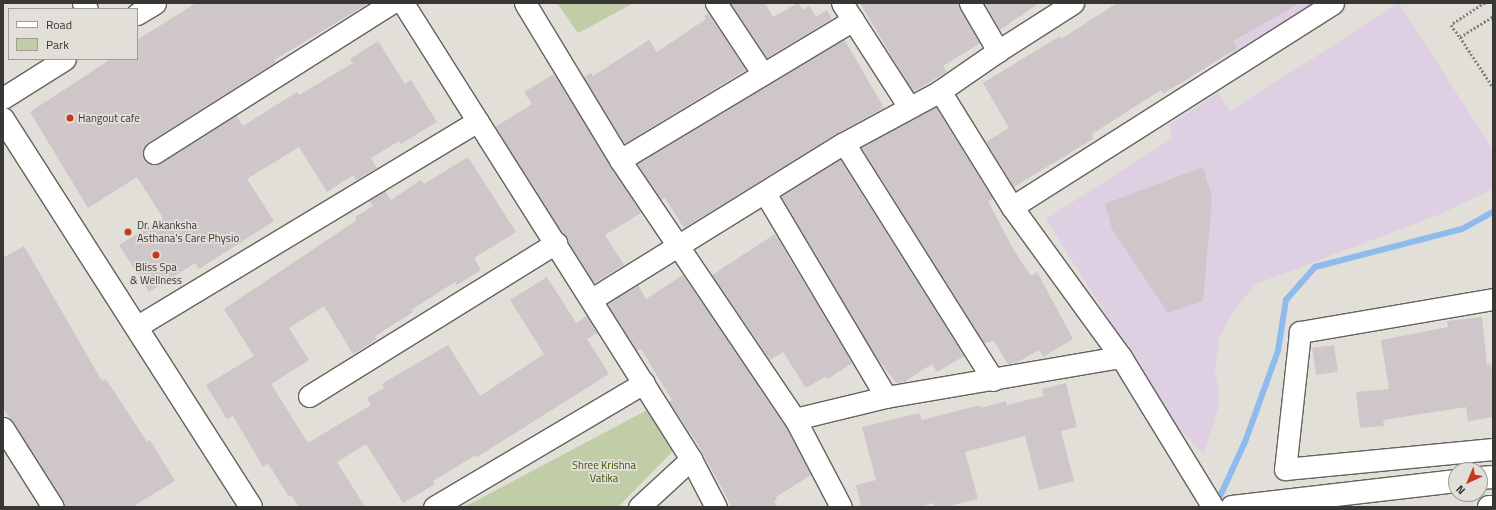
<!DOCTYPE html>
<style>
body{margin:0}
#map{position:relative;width:1496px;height:510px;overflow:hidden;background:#e1dfd8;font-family:"Titillium Web",sans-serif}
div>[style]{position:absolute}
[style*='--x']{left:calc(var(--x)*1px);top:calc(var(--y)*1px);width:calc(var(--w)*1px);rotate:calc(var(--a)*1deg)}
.commercial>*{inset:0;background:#decfe2}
.green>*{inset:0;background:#c1cda7}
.stream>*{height:6px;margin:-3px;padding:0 3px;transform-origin:3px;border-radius:3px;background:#8ebaed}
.building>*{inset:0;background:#cec6c8;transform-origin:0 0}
.path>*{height:2.5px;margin-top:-1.25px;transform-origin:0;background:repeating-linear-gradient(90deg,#84837e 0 2px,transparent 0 4px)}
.roads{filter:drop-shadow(1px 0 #64635c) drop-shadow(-1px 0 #64635c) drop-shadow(0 1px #64635c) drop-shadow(0 -1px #64635c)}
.street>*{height:21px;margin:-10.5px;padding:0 10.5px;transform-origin:10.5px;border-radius:10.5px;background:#fff}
.secondary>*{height:22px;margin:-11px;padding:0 11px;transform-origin:11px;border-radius:11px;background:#fff}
.dots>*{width:11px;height:11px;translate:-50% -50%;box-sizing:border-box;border:2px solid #e1dfd8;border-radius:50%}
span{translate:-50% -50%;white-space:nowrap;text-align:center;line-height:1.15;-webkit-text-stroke:3.5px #e1dfd8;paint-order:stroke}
.poi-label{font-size:11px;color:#383734}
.left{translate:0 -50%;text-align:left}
.park-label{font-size:11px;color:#43530b}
.frame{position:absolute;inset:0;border:4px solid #383734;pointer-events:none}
.legend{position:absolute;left:8px;top:8px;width:130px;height:52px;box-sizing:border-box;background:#e1dfd8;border:1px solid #9d9c96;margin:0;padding:5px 7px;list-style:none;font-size:12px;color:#383734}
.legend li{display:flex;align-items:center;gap:8px;height:20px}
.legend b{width:20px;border:1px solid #9d9c96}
.north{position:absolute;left:1448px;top:462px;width:40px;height:40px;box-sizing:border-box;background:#e1dfd8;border:1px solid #9d9c96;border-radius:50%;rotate:224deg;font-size:11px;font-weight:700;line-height:16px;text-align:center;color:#383734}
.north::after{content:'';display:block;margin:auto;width:14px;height:18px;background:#c43920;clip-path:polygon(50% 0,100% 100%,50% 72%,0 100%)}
</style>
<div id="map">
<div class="commercial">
<i style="clip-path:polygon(1196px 3px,1320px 3px,1232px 61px)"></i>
<i style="clip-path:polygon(1399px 3px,1493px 150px,1493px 189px,1438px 215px,1256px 284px,1233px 311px,1219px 339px,1215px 371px,1220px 401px,1204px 454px,1176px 426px,1046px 219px,1173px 138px,1169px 125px,1218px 93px,1230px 111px)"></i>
</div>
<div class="green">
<i style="clip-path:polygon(557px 3px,634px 3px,578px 33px)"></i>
<i style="clip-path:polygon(651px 408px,677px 447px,618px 507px,464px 507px)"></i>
</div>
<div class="stream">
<i style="--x:1216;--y:505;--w:69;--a:-65.3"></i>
<i style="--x:1245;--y:442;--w:97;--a:-70.1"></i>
<i style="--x:1278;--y:351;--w:52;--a:-81.1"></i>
<i style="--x:1286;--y:300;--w:44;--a:-48.7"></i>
<i style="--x:1315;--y:267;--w:152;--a:-14.5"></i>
<i style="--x:1462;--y:229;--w:35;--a:-29"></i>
</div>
<div class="building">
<i style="clip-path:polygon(196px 3px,369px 3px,274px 60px,276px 62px,148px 143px,142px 154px,149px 164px,160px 163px,236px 115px,243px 126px,297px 92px,299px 95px,353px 63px,350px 59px,378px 41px,405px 84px,411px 80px,437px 122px,401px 144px,399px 141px,371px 158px,377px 168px,356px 180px,353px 175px,327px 192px,299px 147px,247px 179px,274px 221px,199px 269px,195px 263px,149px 292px,119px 245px,163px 218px,137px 177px,88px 208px,30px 112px,111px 59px,137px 59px,137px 40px)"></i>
<i style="clip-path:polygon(730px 3px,765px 3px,773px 17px,798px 3px,803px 10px,809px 6px,816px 17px,827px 10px,832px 19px,767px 58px)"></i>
<i style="clip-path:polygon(860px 3px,958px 3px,980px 43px,943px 66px,947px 72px,913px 92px)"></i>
<i style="clip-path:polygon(984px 3px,1039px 3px,1000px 30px)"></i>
<i style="clip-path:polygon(1117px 3px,1300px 3px,1233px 41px,1237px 48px,1181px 83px,1163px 93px,1161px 90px,1092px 134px,1093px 139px,1014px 187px,986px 142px,1009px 128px,983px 83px,1060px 36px,1061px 39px)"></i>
<i style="clip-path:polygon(709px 14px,746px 70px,624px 144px,584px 77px,591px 73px,593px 76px,649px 40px,657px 52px,706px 19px,704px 16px)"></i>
<i style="clip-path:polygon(844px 39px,884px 108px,838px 133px,684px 228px,665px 198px,661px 200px,637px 164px)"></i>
<i style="clip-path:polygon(554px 74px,641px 213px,605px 235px,624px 265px,594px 283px,495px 127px,532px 104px,524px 92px)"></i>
<i style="clip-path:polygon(936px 107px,993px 199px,988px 201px,1013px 249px,1031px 276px,1037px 272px,1073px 339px,1043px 357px,1039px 350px,1018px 362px,1008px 364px,994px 341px,984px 343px,861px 147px)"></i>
<i style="clip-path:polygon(468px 157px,516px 232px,474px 258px,481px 270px,457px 285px,455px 282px,411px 310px,413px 312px,375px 336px,377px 339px,353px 354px,324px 306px,289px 328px,309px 360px,271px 384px,308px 443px,371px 405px,367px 398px,384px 388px,382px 384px,448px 345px,480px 396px,544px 354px,510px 300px,547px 277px,576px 323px,587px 316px,597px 333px,587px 339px,609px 374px,477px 457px,476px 455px,433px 481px,435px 484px,403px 503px,366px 444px,337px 462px,365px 507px,299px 507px,291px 495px,289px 497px,268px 463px,263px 467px,233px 416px,227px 419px,206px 385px,254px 356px,224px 309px,357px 220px,355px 217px,373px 206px,369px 200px,385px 191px,391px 200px,421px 180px,424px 184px)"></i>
<i style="clip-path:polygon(840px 159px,964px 356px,937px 372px,932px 364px,904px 382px,896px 383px,872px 351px,781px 196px)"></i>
<i style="clip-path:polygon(1203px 167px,1212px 198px,1203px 301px,1168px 313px,1112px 229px,1105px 204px)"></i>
<i style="clip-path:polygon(775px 234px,852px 363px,828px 379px,826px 376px,806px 388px,783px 352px,770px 360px,712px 275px)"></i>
<i style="clip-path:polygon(24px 246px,102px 381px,106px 379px,147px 442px,150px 440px,175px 481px,132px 507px,65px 507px,3px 407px,3px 258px)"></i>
<i style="clip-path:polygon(683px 275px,785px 425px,811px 475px,776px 497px,777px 499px,774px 501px,778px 507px,732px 507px,697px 443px,669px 402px,672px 400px,664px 387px,641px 349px,637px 351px,607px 304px,638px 285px,646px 299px)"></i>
<i style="clip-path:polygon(1482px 317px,1487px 365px,1491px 364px,1493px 375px,1493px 417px,1468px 421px,1466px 407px,1383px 420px,1384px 426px,1360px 428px,1356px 392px,1389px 389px,1381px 340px,1448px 327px,1447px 321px)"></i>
<i style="left:1334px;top:345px;width:27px;height:22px;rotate:82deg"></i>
<i style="clip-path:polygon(1066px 383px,1077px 427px,1061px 431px,1074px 481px,1039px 490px,1025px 436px,965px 452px,978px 499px,945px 507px,935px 507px,934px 503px,918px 507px,861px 507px,856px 485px,876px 480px,862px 427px,919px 413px,922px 420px,980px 405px,981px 408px,1006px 401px,1007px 405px,1044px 396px,1042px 389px)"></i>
</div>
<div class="path">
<i style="--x:1485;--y:3;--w:40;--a:147.1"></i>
<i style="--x:1451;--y:25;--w:15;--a:53"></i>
<i style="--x:1460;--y:37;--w:39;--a:-32"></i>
<i style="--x:1460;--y:37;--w:60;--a:56.6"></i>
</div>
<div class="roads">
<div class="street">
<i style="--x:83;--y:3;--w:7;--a:56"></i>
<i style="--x:403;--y:3;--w:539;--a:57.72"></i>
<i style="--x:691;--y:459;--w:54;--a:62.5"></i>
<i style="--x:525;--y:3;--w:184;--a:58.8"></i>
<i style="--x:620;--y:160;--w:313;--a:56"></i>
<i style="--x:795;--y:419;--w:99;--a:62.4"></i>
<i style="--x:716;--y:3;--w:85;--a:56.5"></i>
<i style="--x:842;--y:3;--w:124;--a:57.2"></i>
<i style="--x:970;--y:3;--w:56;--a:59.7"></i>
<i style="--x:137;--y:14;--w:21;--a:-31"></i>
<i style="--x:940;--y:91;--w:137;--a:58.2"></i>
<i style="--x:1012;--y:207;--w:185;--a:54"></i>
<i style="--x:1121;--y:357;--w:176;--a:58.5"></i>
<i style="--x:3;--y:98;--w:73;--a:-32.2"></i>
<i style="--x:844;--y:143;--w:280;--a:57.8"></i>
<i style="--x:154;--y:153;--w:280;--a:-32.3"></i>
<i style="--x:620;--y:160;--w:272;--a:-31"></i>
<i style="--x:765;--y:193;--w:237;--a:59.3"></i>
<i style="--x:1012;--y:207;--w:380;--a:-32.4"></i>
<i style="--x:592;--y:299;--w:296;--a:-31.8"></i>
<i style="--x:844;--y:143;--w:109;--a:-28.4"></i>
<i style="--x:940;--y:91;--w:70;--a:-34.6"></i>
<i style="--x:998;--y:51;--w:89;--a:-32.6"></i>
<i style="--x:1493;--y:299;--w:196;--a:170.3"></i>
<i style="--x:1300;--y:332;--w:138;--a:96.2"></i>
<i style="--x:1285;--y:469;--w:209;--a:-5.5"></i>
<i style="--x:136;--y:327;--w:399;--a:-31.1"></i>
<i style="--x:309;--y:396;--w:291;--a:-31.8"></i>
<i style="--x:795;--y:419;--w:94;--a:-13.6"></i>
<i style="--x:886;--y:397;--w:238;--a:-9.7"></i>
<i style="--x:3;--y:428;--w:93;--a:57.7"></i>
<i style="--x:434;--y:507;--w:244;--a:-30.6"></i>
<i style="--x:639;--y:507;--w:71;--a:-42.7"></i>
</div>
<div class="secondary">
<i style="--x:3;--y:119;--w:460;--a:57.4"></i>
<i style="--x:1480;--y:478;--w:13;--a:-4"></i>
<i style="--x:1232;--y:507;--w:226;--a:-6.6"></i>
<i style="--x:1489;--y:507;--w:4;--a:0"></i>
</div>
</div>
<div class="dots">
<i style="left:70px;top:118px;background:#c43920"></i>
<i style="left:128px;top:232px;background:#c43920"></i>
<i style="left:156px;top:255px;background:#c43920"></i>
</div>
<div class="poi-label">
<span class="left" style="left:78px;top:118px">Hangout cafe</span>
<span class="left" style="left:137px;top:232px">Dr. Akanksha<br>Asthana's Care Physio</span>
<span style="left:156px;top:274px">Bliss Spa<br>&amp; Wellness</span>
</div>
<div class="park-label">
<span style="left:604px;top:472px">Shree Krishna<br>Vatika</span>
</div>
<div class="frame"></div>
<ul class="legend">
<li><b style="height:5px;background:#fff"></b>Road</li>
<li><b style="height:11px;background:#c1cda7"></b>Park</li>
</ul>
<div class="north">N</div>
</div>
